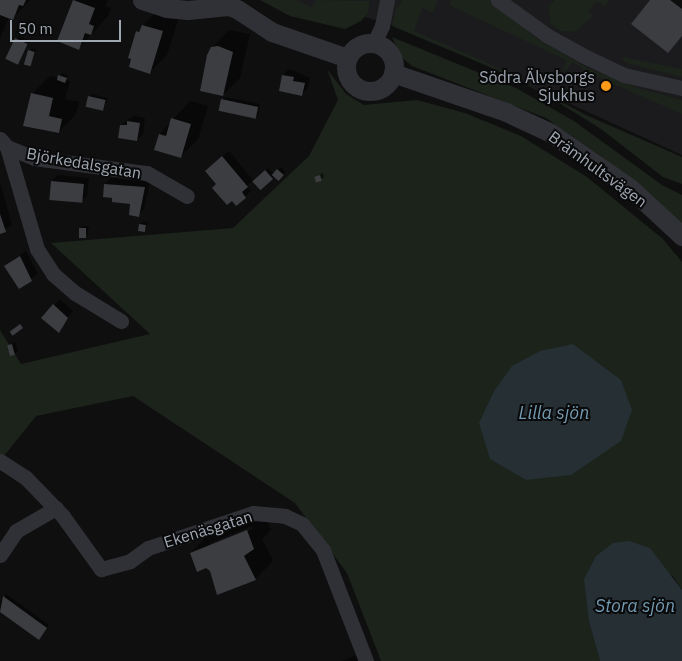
<!DOCTYPE html>
<meta charset="utf-8">
<style>
body{margin:0}
#map{position:relative;width:682px;height:661px;overflow:hidden;background:#0f0f10;font-family:"IBM Plex Sans",sans-serif}
div>[style]{position:absolute}
[style*='--x']{left:calc(var(--x)*1px);top:calc(var(--y)*1px);width:calc(var(--w)*1px);rotate:calc(var(--a)*1deg)}
.built>*{inset:0;background:#1b1b1d}
.green>*{inset:0;background:#1b231b}
.water>*{inset:0;background:#252f34}
.shadow>*{inset:0;background:#0007;transform-origin:0 0}
.building>*{inset:0;background:#3b3d40;transform-origin:0 0}
.minor>*{height:15px;margin:-7.5px;padding:0 7.5px;transform-origin:7.5px;border-radius:7.5px;background:#303136}
.tertiary>*{height:19px;margin:-9.5px;padding:0 9.5px;transform-origin:9.5px;border-radius:9.5px;background:#303136}
.tertiary>.ring{margin:-9.5px;padding:0;box-sizing:content-box;background:none;border:19px solid #303136;border-radius:50%}
.dots>*{width:14px;height:14px;translate:-50% -50%;box-sizing:border-box;border:2px solid #0a0a0b;border-radius:50%}
span{translate:-50% -50%;white-space:nowrap;text-align:center;line-height:1.15;-webkit-text-stroke:4px #0a0a0b;paint-order:stroke}
.poi-label{font-size:16px;color:#9fa7b2}
.right{translate:-100% -50%;text-align:right}
.street-label{font-size:16px;color:#9fa7b2}
.water-label{font-size:18px;color:#729ab1;font-style:italic}
.scale{position:absolute;left:10px;top:20px;width:111px;height:22px;box-sizing:border-box;border:2px solid #9fa7b2;border-top:0;padding-left:6px;font-size:15px;line-height:18px;white-space:nowrap;color:#9fa7b2;-webkit-text-stroke:4px #0a0a0b;paint-order:stroke}
</style>
<div id="map">
<div class="built">
<i style="clip-path:polygon(278px 0,682px 0,682px 155px,406px 29px,358px 15px,322px 20px)"></i>
</div>
<div class="green">
<i style="clip-path:polygon(260px 0,296px 0,312px 7px,316px 0,370px 1px,368px 13px,361px 21px,345px 29px,290px 16px)"></i>
<i style="clip-path:polygon(403px 0,438px 0,433px 13px,422px 8px,414px 31px,488px 63px,586px 115px,682px 157px,682px 184px,663px 177px,601px 129px,548px 96px,497px 70px,392px 26px,396px 9px)"></i>
<i style="clip-path:polygon(451px 0,490px 0,536px 38px,587px 68px,638px 88px,682px 100px,682px 114px,586px 72px,579px 82px,583px 68px,572px 62px,567px 70px,562px 71px,566px 60px,453px 7px,449px 5px)"></i>
<i style="clip-path:polygon(555px 0,610px 0,604px 7px,597px 1px,588px 11px,593px 16px,575px 32px,561px 31px,551px 24px,548px 7px)"></i>
<i style="clip-path:polygon(392px 37px,516px 88px,574px 121px,662px 185px,682px 195px,682px 224px,605px 159px,546px 118px,412px 66px,401px 57px)"></i>
<i style="clip-path:polygon(624px 57px,682px 69px,682px 77px,630px 64px,621px 60px)"></i>
<i style="clip-path:polygon(327px 69px,346px 94px,364px 105px,417px 100px,465px 113px,521px 136px,587px 177px,663px 239px,682px 262px,682px 590px,672px 575px,589px 622px,600px 661px,381px 661px,347px 573px,295px 503px,133px 396px,36px 416px,0 461px,0 330px,21px 364px,150px 334px,51px 243px,233px 228px,309px 156px,338px 100px)"></i>
</div>
<div class="water">
<i style="clip-path:polygon(573px 344px,621px 380px,632px 410px,621px 441px,571px 475px,526px 480px,490px 459px,479px 423px,494px 391px,512px 366px,540px 351px)"></i>
<i style="clip-path:polygon(629px 541px,650px 548px,682px 590px,682px 661px,600px 661px,589px 622px,584px 579px,596px 556px,613px 543px)"></i>
</div>
<div class="shadow">
<i style="clip-path:polygon(0 0,30px 0,12px 19px,9px 17px,0 39px)"></i>
<i style="clip-path:polygon(74px 0,108px 0,105px 6px,111px 8px,108px 16px,79px 48px,59px 40px)"></i>
<i style="clip-path:polygon(652px 0,682px 0,682px 36px,668px 51px)"></i>
<i style="clip-path:polygon(160px 8px,180px 14px,167px 55px,150px 72px,137px 32px)"></i>
<i style="clip-path:polygon(229px 30px,250px 34px,240px 78px,223px 95px,212px 48px)"></i>
<i style="clip-path:polygon(19px 36px,30px 41px,19px 63px,16px 39px)"></i>
<i style="left:32px;top:48px;width:5px;height:17px;rotate:22deg"></i>
<i style="clip-path:polygon(289px 69px,310px 78px,308px 88px,302px 94px,281px 90px,283px 75px)"></i>
<i style="clip-path:polygon(62px 73px,68px 75px,66px 80px,70px 81px,65px 99px,79px 102px,76px 114px,59px 132px,32px 94px,50px 76px,59px 78px)"></i>
<i style="clip-path:polygon(92px 94px,108px 98px,103px 110px,89px 97px)"></i>
<i style="clip-path:polygon(225px 97px,260px 104px,258px 115px,255px 117px,222px 100px)"></i>
<i style="clip-path:polygon(190px 101px,208px 106px,198px 139px,181px 156px,160px 134px)"></i>
<i style="clip-path:polygon(134px 116px,145px 118px,143px 134px,137px 140px,121px 125px)"></i>
<i style="clip-path:polygon(229px 151px,253px 180px,247px 186px,251px 191px,237px 204px,212px 165px)"></i>
<i style="clip-path:polygon(281px 167px,286px 172px,278px 180px,274px 176px,260px 188px,254px 181px,268px 168px,274px 174px)"></i>
<i style="clip-path:polygon(323px 173px,324px 177px,317px 182px,315px 177px)"></i>
<i style="clip-path:polygon(58px 175px,89px 178px,87px 196px,81px 202px,52px 181px)"></i>
<i style="clip-path:polygon(111px 178px,150px 182px,144px 209px,138px 215px,131px 203px,114px 197px,105px 184px)"></i>
<i style="clip-path:polygon(0 183px,12px 225px,0 232px)"></i>
<i style="clip-path:polygon(143px 222px,148px 222px,145px 231px,140px 224px)"></i>
<i style="clip-path:polygon(83px 226px,89px 226px,87px 236px,80px 229px)"></i>
<i style="clip-path:polygon(26px 251px,38px 274px,19px 287px,6px 266px)"></i>
<i style="clip-path:polygon(60px 299px,73px 311px,58px 331px,54px 305px)"></i>
<i style="clip-path:polygon(15px 342px,18px 351px,11px 355px,9px 346px)"></i>
<i style="clip-path:polygon(evenodd,264px 513px,271px 530px,262px 539px,273px 561px,255px 579px,211px 570px,191px 553px,208px 535px,264px 513px,252px 526px,253px 529px,210px 546px,210px 543px,252px 526px)"></i>
<i style="clip-path:polygon(6px 594px,49px 625px,39px 639px,0 610px,0 602px)"></i>
<i style="clip-path:polygon(364px 652px,367px 661px,342px 661px)"></i>
</div>
<div class="building">
<i style="clip-path:polygon(0 0,26px 0,23px 6px,19px 5px,13px 20px,0 15px)"></i>
<i style="clip-path:polygon(73px 0,95px 8px,89px 24px,94px 26px,91px 35px,85px 33px,79px 50px,57px 41px)"></i>
<i style="clip-path:polygon(650px 0,670px 0,682px 9px,682px 36px,668px 53px,631px 24px)"></i>
<i style="clip-path:polygon(142px 25px,163px 31px,150px 74px,129px 67px,131px 59px,128px 58px,136px 31px,139px 32px)"></i>
<i style="left:15px;top:38px;width:14px;height:23px;rotate:25deg"></i>
<i style="clip-path:polygon(218px 46px,233px 52px,223px 96px,200px 91px,207px 55px,211px 47px)"></i>
<i style="left:28px;top:50px;width:7px;height:15px;rotate:16deg"></i>
<i style="clip-path:polygon(58px 75px,67px 78px,65px 83px,57px 80px)"></i>
<i style="clip-path:polygon(282px 75px,294px 77px,293px 81px,305px 83px,302px 96px,279px 91px)"></i>
<i style="clip-path:polygon(31px 93px,53px 98px,49px 116px,62px 119px,59px 133px,23px 126px)"></i>
<i style="left:88px;top:96px;width:18px;height:11px;rotate:13deg"></i>
<i style="left:221px;top:99px;width:38px;height:12px;rotate:12deg"></i>
<i style="clip-path:polygon(171px 118px,191px 124px,181px 158px,154px 150px,159px 134px,166px 136px)"></i>
<i style="clip-path:polygon(127px 121px,140px 123px,137px 141px,118px 138px,120px 125px,127px 125px)"></i>
<i style="clip-path:polygon(222px 156px,248px 187px,242px 192px,246px 198px,236px 206px,232px 201px,227px 205px,212px 188px,216px 184px,205px 171px)"></i>
<i style="left:277px;top:169px;width:9px;height:8px;rotate:41deg"></i>
<i style="left:265px;top:170px;width:12px;height:17px;rotate:48deg"></i>
<i style="left:320px;top:175px;width:6px;height:6px;rotate:72deg"></i>
<i style="left:51px;top:181px;width:33px;height:19px;rotate:5deg"></i>
<i style="clip-path:polygon(104px 184px,145px 187px,139px 217px,129px 215px,130px 204px,112px 202px,112px 198px,103px 197px)"></i>
<i style="clip-path:polygon(0 214px,6px 232px,0 234px)"></i>
<i style="left:139px;top:224px;width:7px;height:7px;rotate:8deg"></i>
<i style="left:79px;top:228px;width:7px;height:10px"></i>
<i style="clip-path:polygon(20px 256px,32px 281px,19px 289px,4px 266px)"></i>
<i style="clip-path:polygon(53px 304px,68px 318px,59px 333px,41px 318px)"></i>
<i style="left:20px;top:324px;width:5px;height:13px;rotate:53deg"></i>
<i style="left:12px;top:344px;width:11px;height:5px;rotate:75deg"></i>
<i style="clip-path:polygon(247px 530px,254px 549px,244px 556px,256px 580px,217px 595px,210px 571px,206px 568px,197px 572px,190px 553px)"></i>
<i style="clip-path:polygon(3px 596px,47px 628px,39px 640px,0 612px)"></i>
</div>
<div class="minor">
<i style="--x:498;--y:0;--w:62;--a:35.8"></i>
<i style="--x:548;--y:36;--w:39;--a:29"></i>
<i style="--x:582;--y:55;--w:47;--a:25.5"></i>
<i style="--x:624;--y:75;--w:59;--a:12.6"></i>
<i style="--x:374;--y:43;--w:19;--a:-65"></i>
<i style="--x:382;--y:26;--w:26;--a:-79"></i>
<i style="--x:0;--y:139;--w:11;--a:49"></i>
<i style="--x:7;--y:147;--w:106;--a:73.6"></i>
<i style="--x:37;--y:249;--w:30;--a:57"></i>
<i style="--x:53;--y:274;--w:29;--a:41"></i>
<i style="--x:75;--y:293;--w:54;--a:31.3"></i>
<i style="--x:7;--y:147;--w:29;--a:22"></i>
<i style="--x:34;--y:158;--w:114;--a:7.6"></i>
<i style="--x:147;--y:173;--w:46;--a:29.9"></i>
<i style="--x:0;--y:461;--w:30;--a:33"></i>
<i style="--x:25;--y:477;--w:53;--a:45.8"></i>
<i style="--x:62;--y:515;--w:67;--a:54.2"></i>
<i style="--x:101;--y:569;--w:30;--a:-15"></i>
<i style="--x:130;--y:561;--w:22;--a:-36"></i>
<i style="--x:148;--y:548;--w:111;--a:-18.4"></i>
<i style="--x:253;--y:513;--w:32;--a:5"></i>
<i style="--x:285;--y:516;--w:19;--a:25"></i>
<i style="--x:302;--y:524;--w:33;--a:51"></i>
<i style="--x:323;--y:550;--w:119;--a:68.8"></i>
<i style="--x:0;--y:555;--w:29;--a:-56"></i>
<i style="--x:16;--y:531;--w:46;--a:-29.9"></i>
</div>
<div class="tertiary">
<i style="--x:142;--y:0;--w:25;--a:18"></i>
<i style="--x:166;--y:8;--w:22;--a:5"></i>
<i style="--x:188;--y:10;--w:40;--a:-5.7"></i>
<i style="--x:228;--y:6;--w:9;--a:18"></i>
<i style="--x:237;--y:9;--w:42;--a:33.3"></i>
<i style="--x:272;--y:32;--w:79;--a:19.1"></i>
<i class="ring" style="left:346px;top:43px;width:29px;height:29px"></i>
<i style="--x:393;--y:73;--w:120;--a:19"></i>
<i style="--x:506;--y:112;--w:50;--a:25"></i>
<i style="--x:551;--y:133;--w:96;--a:34.8"></i>
<i style="--x:630;--y:188;--w:71;--a:42.7"></i>
</div>
<div class="dots">
<i style="left:606px;top:86px;background:#fe9a19"></i>
</div>
<div class="poi-label">
<span class="right" style="left:595px;top:86px">Södra Älvsborgs<br>Sjukhus</span>
</div>
<div class="street-label">
<span style="left:84px;top:163px;rotate:10deg">Björkedalsgatan</span>
<span style="left:598px;top:169px;rotate:36deg">Brämhultsvägen</span>
<span style="left:208px;top:529px;rotate:-17deg">Ekenäsgatan</span>
</div>
<div class="water-label">
<span style="left:554px;top:413px">Lilla sjön</span>
<span style="left:635px;top:606px">Stora sjön</span>
</div>
<div class="scale">50 m</div>
</div>
